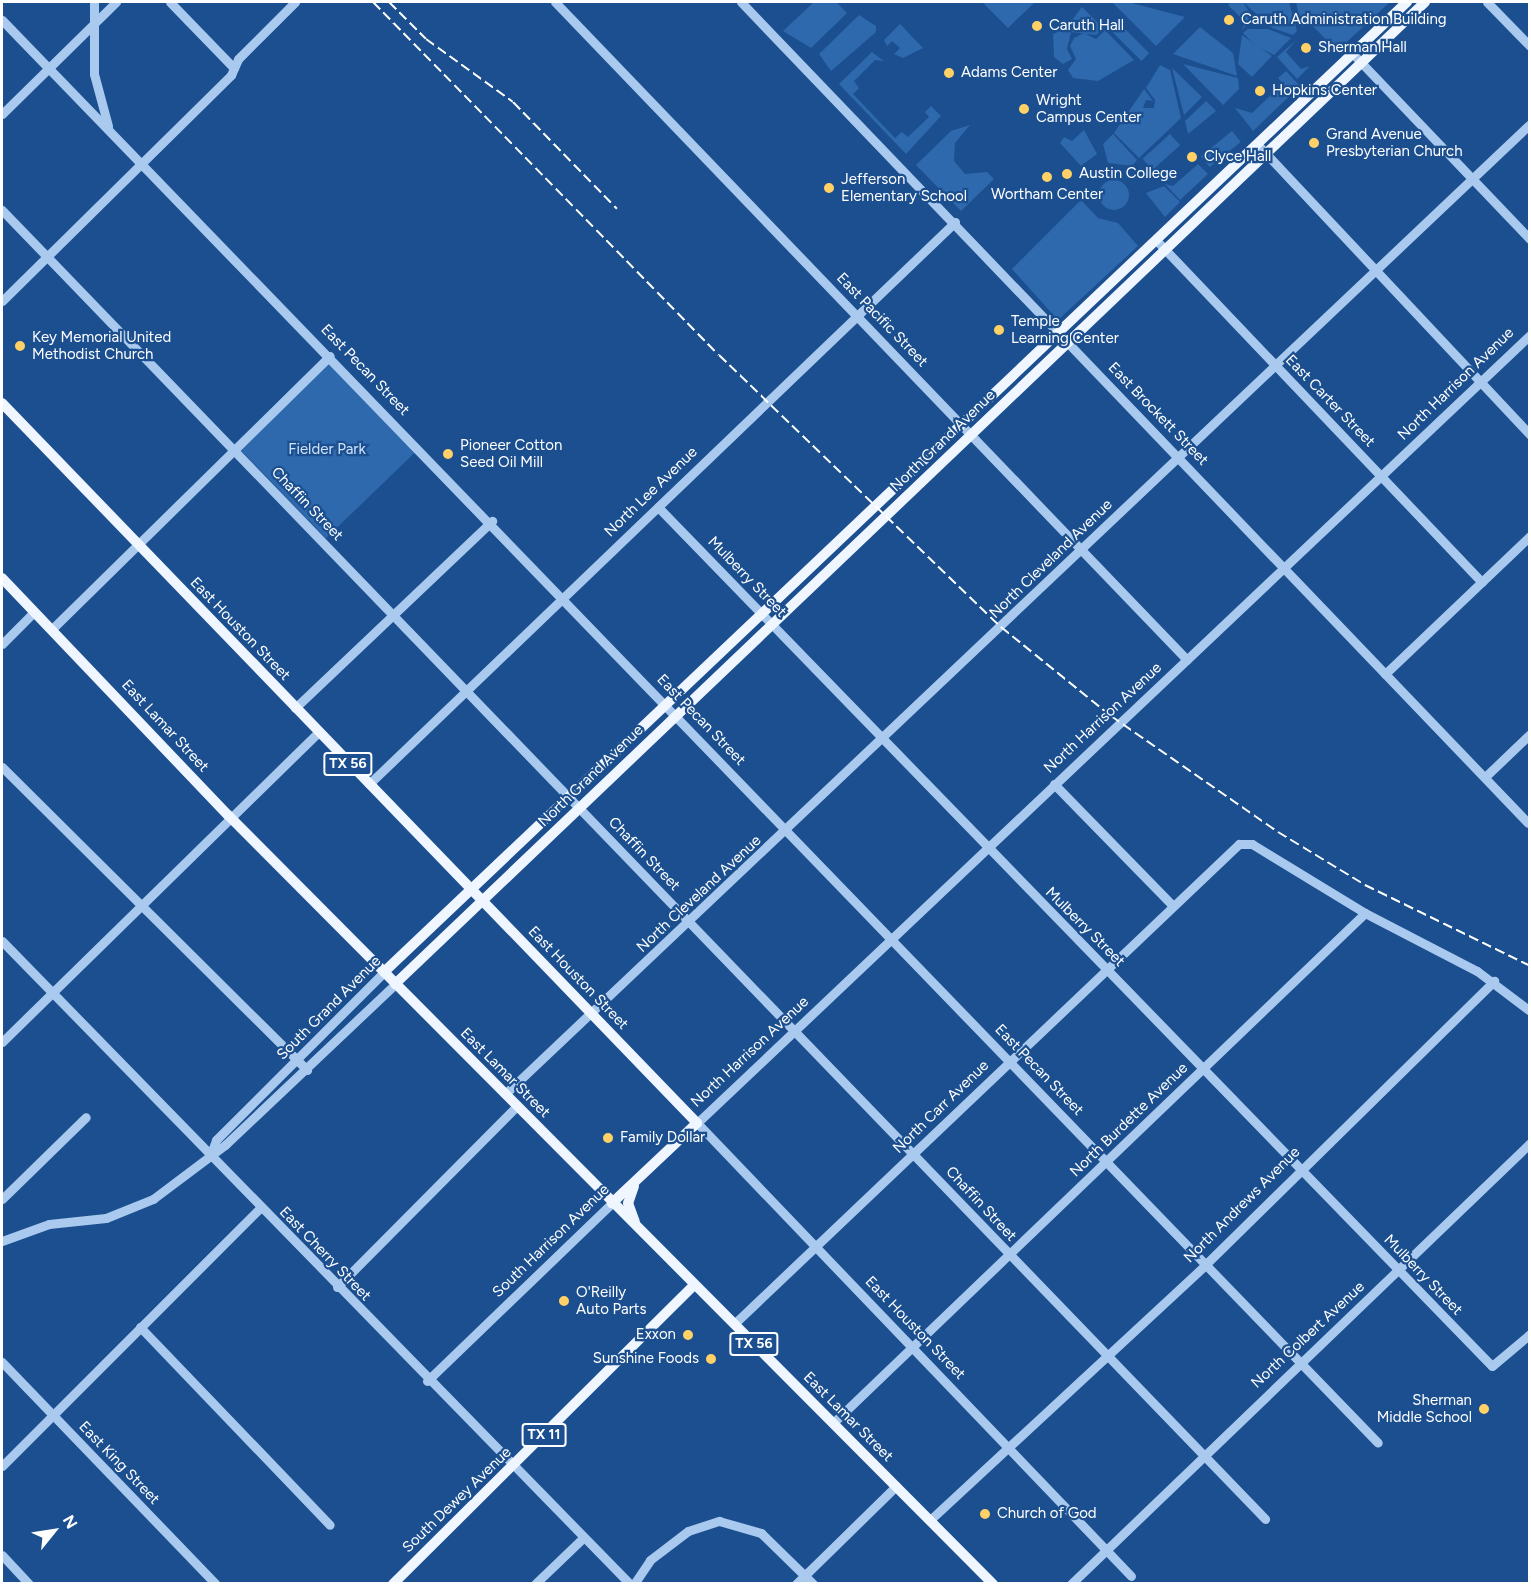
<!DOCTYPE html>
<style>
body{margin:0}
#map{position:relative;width:1531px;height:1585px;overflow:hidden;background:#1b4f8f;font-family:Figtree,sans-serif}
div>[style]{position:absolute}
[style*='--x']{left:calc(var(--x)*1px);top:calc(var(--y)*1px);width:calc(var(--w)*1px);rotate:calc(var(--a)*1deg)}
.green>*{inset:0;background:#2e69ad;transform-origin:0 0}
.round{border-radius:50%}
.minor>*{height:9px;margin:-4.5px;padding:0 4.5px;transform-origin:4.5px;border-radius:4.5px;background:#a9c9ee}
.major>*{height:10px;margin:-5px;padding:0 5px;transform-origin:5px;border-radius:5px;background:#f0f6ff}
.rail>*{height:2px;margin-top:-1px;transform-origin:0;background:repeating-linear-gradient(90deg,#fff 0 10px,transparent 0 14.5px)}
.dots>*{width:16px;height:16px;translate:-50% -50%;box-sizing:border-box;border:3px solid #1b4f8f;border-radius:50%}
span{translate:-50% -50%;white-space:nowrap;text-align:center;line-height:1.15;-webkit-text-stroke:4.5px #1b4f8f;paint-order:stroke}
.shield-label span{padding:2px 4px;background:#1b4f8f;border:2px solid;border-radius:4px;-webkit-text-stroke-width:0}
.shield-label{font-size:14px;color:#fff;font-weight:700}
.poi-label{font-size:15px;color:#fff}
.left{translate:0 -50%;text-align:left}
.right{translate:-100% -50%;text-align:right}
.street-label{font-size:15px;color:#fff}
.park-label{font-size:15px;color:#cfe3fa}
.frame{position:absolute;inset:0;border:3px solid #fff;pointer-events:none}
.north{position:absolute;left:24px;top:1501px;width:60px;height:60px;-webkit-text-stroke:4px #1b4f8f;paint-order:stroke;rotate:60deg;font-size:16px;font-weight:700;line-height:24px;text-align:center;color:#fff}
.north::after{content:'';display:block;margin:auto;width:21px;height:27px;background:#fff;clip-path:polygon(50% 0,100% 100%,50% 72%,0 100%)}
</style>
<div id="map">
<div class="green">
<i style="clip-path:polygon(814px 2px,836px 2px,847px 13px,811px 48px,783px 31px)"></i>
<i style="clip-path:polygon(982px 2px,1035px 2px,1008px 28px)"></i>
<i style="clip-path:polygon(1112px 2px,1128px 2px,1185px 17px,1156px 46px)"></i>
<i style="clip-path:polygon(1231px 2px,1289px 2px,1297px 31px,1293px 35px,1272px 28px,1243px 2px,1253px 18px,1242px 30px,1245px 22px,1228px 5px)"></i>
<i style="clip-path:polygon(1296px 2px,1390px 2px,1337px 51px,1310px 23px,1301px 27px)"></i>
<i style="clip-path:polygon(1082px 7px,1103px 28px,1096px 35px,1071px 32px,1067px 49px,1072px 59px,1063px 64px,1054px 57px,1053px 34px,1065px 29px)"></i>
<i style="clip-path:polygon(859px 15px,876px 26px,876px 32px,831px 71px,819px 54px)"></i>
<i style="left:1116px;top:20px;width:47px;height:11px;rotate:45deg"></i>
<i style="clip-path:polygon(900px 24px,923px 48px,903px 58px,894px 54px,900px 48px,892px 41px,887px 46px,884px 40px)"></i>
<i style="clip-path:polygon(1200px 27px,1233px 53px,1237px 76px,1173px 54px)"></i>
<i style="clip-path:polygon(1248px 29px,1268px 29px,1291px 38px,1274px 55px,1256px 46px,1243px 33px)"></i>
<i style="clip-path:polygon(1105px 30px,1134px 60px,1098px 81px,1073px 78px,1068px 70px,1076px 59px,1070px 46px,1074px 38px,1084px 33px,1096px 39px)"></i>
<i style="clip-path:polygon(1242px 35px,1272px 56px,1252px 77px,1238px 64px)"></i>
<i style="clip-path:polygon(1296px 40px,1286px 52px,1301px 69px,1310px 66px,1297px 79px,1277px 57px)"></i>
<i style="clip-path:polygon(872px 52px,884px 61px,875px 60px,854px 81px,859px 88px,853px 94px,895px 138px,902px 132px,908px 137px,929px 117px,925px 112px,931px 106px,941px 116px,906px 154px,839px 84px)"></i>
<i style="clip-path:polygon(1183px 64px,1238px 78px,1239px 89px,1223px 105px)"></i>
<i style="clip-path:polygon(1160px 65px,1170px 70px,1181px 118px,1139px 158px,1114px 133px,1144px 89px,1153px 101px,1146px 100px,1143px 108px,1154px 108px,1155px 100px,1146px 88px)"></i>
<i style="clip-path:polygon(1172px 68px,1202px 97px,1184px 115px)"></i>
<i style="clip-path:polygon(1286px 71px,1300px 86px,1253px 131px,1235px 108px,1252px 113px,1283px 84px,1278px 78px)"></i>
<i style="clip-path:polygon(1206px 101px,1216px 111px,1188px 134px,1185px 121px)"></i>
<i style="clip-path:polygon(970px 125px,955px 143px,954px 161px,965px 174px,987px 172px,994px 179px,961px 211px,916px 165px,951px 131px)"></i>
<i style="clip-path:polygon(1084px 130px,1097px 154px,1081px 166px,1060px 143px,1064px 137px,1072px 141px)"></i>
<i style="left:1232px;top:131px;width:14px;height:40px;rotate:51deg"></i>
<i style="clip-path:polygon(1113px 134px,1137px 160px,1132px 166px,1108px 163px,1103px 144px)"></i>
<i style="left:1170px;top:134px;width:15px;height:37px;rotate:48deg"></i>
<i style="clip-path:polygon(1198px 164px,1208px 174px,1180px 200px,1165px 184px,1173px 186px)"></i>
<i class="round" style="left:1099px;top:180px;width:30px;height:30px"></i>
<i style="clip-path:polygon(1164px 186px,1180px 202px,1165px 217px,1146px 193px)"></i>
<i style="clip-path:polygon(1081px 200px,1098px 218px,1118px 223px,1138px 246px,1058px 320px,1012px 269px)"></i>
<i style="left:329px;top:363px;width:124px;height:124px;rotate:46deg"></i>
</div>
<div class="minor">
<i style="--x:94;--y:2;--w:72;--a:90"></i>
<i style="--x:94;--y:74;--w:54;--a:74.9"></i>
<i style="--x:170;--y:2;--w:92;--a:45.9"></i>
<i style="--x:555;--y:2;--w:912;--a:46.15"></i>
<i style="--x:741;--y:2;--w:1137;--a:46.21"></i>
<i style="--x:1487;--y:2;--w:62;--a:45.7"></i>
<i style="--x:2;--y:20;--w:1979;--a:45.96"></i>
<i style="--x:1353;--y:54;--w:256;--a:46.3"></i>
<i style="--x:2;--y:114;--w:160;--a:-44.5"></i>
<i style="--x:1258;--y:145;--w:398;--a:46.8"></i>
<i style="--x:2;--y:210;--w:1819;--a:46.02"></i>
<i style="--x:1157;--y:241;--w:471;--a:46.4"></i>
<i style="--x:2;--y:301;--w:322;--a:-44.6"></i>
<i style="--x:231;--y:75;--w:17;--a:-66"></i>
<i style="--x:238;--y:59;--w:81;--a:-45"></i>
<i style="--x:658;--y:507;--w:1197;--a:45.85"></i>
<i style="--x:1492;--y:1366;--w:50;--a:-40.1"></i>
<i style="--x:53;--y:628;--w:388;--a:-44.5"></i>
<i style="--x:2;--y:644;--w:45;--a:-45"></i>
<i style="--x:1385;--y:674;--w:200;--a:-43.6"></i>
<i style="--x:295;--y:708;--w:272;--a:-43.5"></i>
<i style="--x:2;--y:767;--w:430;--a:44.8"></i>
<i style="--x:1485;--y:777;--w:62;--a:-43.7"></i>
<i style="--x:369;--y:784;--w:812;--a:-43.8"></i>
<i style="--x:1054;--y:784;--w:169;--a:45.7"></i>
<i style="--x:2;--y:941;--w:899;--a:45.68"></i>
<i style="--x:2;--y:1042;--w:441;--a:-44.4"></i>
<i style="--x:505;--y:1094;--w:1411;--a:-43.42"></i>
<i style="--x:212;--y:1151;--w:12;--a:-70"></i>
<i style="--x:216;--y:1140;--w:238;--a:-45"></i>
<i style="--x:2;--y:1199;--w:117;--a:-44.3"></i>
<i style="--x:2;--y:1241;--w:50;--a:-19.9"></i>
<i style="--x:49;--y:1224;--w:57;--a:-6"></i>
<i style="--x:106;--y:1218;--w:51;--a:-22"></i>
<i style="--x:153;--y:1199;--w:90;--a:-36.9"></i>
<i style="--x:225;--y:1145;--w:234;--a:-43.4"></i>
<i style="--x:337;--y:1287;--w:255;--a:-45.2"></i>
<i style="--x:734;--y:1324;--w:697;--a:-43.55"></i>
<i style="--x:1239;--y:844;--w:13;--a:0"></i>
<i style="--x:1252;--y:844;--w:132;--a:31.4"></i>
<i style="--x:1365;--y:913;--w:126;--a:27.4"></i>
<i style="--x:1477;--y:971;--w:66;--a:37"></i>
<i style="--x:140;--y:1327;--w:274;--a:46.2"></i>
<i style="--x:2;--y:1362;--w:308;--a:46.1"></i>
<i style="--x:427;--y:1381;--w:257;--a:-43.9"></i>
<i style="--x:833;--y:1423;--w:737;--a:-43.79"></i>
<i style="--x:2;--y:1466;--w:363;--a:-45"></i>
<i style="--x:930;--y:1520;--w:374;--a:-42.8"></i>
<i style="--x:1204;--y:1266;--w:407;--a:-44.5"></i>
<i style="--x:2;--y:1555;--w:40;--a:47"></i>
<i style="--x:1131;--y:1576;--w:627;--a:-133.77"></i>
<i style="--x:697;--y:1123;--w:1147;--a:-43.41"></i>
<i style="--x:535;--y:1584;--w:65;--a:-43.8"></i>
<i style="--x:634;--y:1584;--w:29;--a:-56"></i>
<i style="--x:650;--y:1560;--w:48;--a:-37.3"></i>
<i style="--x:688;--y:1531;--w:33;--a:-18"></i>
<i style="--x:719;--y:1521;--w:44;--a:15.9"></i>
<i style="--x:761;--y:1533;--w:73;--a:44.4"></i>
<i style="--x:796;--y:1584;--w:140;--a:-44.4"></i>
<i style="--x:1071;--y:1584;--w:637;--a:-43.85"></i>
</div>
<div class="major">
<i style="--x:2;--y:403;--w:1001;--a:46.01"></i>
<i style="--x:697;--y:1123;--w:117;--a:136.7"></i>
<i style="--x:2;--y:578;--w:327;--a:46.4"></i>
<i style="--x:228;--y:815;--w:1085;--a:45.15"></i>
<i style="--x:384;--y:972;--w:1410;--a:-43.48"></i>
<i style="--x:395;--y:984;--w:1423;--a:-43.63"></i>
<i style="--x:634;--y:1186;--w:18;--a:109"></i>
<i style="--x:628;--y:1203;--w:20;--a:70"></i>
<i style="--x:393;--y:1584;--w:424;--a:-44.8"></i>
</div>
<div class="rail">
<i style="--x:373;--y:2;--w:494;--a:45.6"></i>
<i style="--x:719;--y:355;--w:392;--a:44"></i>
<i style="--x:1001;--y:627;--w:141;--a:39"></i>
<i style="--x:1111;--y:716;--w:203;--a:34.8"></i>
<i style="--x:1278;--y:832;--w:102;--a:31.3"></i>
<i style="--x:1365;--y:885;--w:184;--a:26.1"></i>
<i style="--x:389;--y:2;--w:52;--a:45"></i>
<i style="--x:426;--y:39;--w:107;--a:35.9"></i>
<i style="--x:513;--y:102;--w:149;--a:45.8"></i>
</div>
<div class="dots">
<i style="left:1229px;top:20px;background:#ffd166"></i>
<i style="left:1037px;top:26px;background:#ffd166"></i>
<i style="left:1306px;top:48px;background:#ffd166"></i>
<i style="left:949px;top:73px;background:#ffd166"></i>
<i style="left:1260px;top:91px;background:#ffd166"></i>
<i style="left:1024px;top:109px;background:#ffd166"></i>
<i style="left:1314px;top:143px;background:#ffd166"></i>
<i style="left:1192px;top:157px;background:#ffd166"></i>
<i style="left:1067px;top:174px;background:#ffd166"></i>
<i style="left:1047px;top:177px;background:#ffd166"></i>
<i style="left:829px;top:188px;background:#ffd166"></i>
<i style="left:999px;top:330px;background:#ffd166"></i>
<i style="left:20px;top:346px;background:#ffd166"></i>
<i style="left:448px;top:454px;background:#ffd166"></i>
<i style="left:608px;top:1138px;background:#ffd166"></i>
<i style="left:564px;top:1301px;background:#ffd166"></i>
<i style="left:688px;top:1335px;background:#ffd166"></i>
<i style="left:711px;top:1359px;background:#ffd166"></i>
<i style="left:1484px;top:1409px;background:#ffd166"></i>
<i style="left:985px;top:1514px;background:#ffd166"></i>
</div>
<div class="shield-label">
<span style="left:348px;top:764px">TX 56</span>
<span style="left:754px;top:1344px">TX 56</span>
<span style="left:544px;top:1435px">TX 11</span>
</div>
<div class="poi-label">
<span class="left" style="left:1241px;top:20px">Caruth Administration Building</span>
<span class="left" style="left:1049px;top:26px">Caruth Hall</span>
<span class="left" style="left:1318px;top:48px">Sherman Hall</span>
<span class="left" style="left:961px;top:73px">Adams Center</span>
<span class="left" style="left:1272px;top:91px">Hopkins Center</span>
<span class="left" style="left:1036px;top:109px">Wright<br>Campus Center</span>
<span class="left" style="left:1326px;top:143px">Grand Avenue<br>Presbyterian Church</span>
<span class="left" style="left:1204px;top:157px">Clyce Hall</span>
<span class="left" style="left:1079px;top:174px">Austin College</span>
<span class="left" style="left:841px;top:188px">Jefferson<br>Elementary School</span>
<span style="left:1047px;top:195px">Wortham Center</span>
<span class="left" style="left:1011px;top:330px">Temple<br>Learning Center</span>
<span class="left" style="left:32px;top:346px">Key Memorial United<br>Methodist Church</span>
<span class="left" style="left:460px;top:454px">Pioneer Cotton<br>Seed Oil Mill</span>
<span class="left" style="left:620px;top:1138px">Family Dollar</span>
<span class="left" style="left:576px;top:1301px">O'Reilly<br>Auto Parts</span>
<span class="right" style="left:676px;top:1335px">Exxon</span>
<span class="right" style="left:699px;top:1359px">Sunshine Foods</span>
<span class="right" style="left:1472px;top:1409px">Sherman<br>Middle School</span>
<span class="left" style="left:997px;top:1514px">Church of God</span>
</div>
<div class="street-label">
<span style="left:882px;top:320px;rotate:46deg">East Pacific Street</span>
<span style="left:365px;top:370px;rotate:46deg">East Pecan Street</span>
<span style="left:1456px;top:384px;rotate:-44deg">North Harrison Avenue</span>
<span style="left:1330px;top:401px;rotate:46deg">East Carter Street</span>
<span style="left:1158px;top:414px;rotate:46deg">East Brockett Street</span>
<span style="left:943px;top:441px;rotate:-44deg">North Grand Avenue</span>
<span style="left:651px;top:492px;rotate:-44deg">North Lee Avenue</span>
<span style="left:307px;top:504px;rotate:46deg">Chaffin Street</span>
<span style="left:1051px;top:559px;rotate:-44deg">North Cleveland Avenue</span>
<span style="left:747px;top:577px;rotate:46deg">Mulberry Street</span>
<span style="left:240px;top:629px;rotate:46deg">East Houston Street</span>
<span style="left:1103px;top:718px;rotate:-43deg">North Harrison Avenue</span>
<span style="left:701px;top:720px;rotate:46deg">East Pecan Street</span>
<span style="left:165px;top:726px;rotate:47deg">East Lamar Street</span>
<span style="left:591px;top:776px;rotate:-44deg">North Grand Avenue</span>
<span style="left:644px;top:854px;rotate:46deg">Chaffin Street</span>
<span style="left:699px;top:894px;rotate:-43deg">North Cleveland Avenue</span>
<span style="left:1085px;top:927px;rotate:45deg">Mulberry Street</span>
<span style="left:578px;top:978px;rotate:46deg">East Houston Street</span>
<span style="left:329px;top:1008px;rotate:-45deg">South Grand Avenue</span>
<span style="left:750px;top:1052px;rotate:-43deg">North Harrison Avenue</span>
<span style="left:1039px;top:1070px;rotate:46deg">East Pecan Street</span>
<span style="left:505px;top:1073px;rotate:45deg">East Lamar Street</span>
<span style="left:941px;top:1107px;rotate:-44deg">North Carr Avenue</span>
<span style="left:1129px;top:1120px;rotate:-44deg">North Burdette Avenue</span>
<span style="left:981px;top:1204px;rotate:47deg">Chaffin Street</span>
<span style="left:1242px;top:1205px;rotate:-45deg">North Andrews Avenue</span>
<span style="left:551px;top:1241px;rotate:-44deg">South Harrison Avenue</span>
<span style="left:325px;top:1254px;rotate:46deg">East Cherry Street</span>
<span style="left:1423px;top:1275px;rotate:46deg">Mulberry Street</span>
<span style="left:915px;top:1328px;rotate:46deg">East Houston Street</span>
<span style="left:1308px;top:1335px;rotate:-43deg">North Colbert Avenue</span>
<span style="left:848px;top:1417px;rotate:45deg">East Lamar Street</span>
<span style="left:119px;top:1463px;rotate:46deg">East King Street</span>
<span style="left:457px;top:1500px;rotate:-44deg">South Dewey Avenue</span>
</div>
<div class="park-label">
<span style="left:327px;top:450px">Fielder Park</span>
</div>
<div class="frame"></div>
<div class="north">N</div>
</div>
